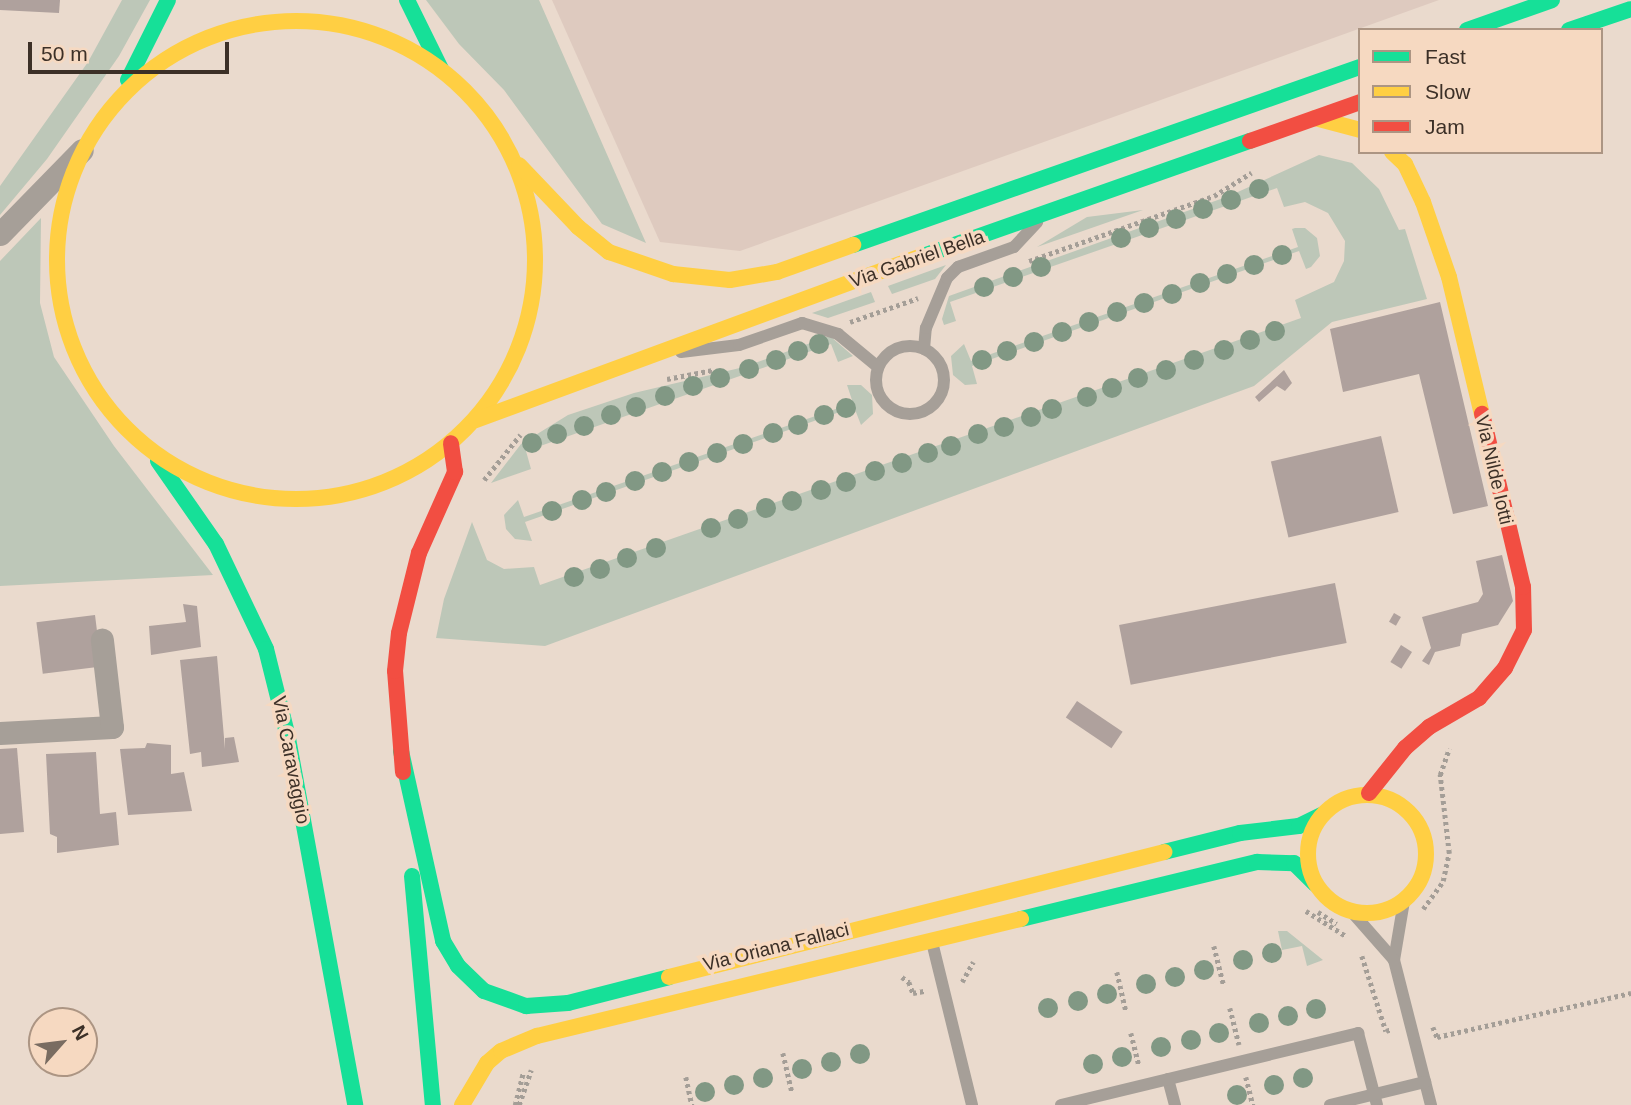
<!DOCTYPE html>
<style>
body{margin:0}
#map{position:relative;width:1631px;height:1105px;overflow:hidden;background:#eadacd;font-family:Arial,sans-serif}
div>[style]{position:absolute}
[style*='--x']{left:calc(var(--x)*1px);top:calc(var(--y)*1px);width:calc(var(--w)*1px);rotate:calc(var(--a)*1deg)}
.industrial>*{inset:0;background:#decabf}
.green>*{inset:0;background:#bdc7b8}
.building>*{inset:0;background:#afa19d;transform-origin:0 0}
.path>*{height:4.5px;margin-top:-2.25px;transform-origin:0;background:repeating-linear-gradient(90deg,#a49e97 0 3.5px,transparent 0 7px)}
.lane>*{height:12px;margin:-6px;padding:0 6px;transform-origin:6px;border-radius:6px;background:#a69f98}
.lane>.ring{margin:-6px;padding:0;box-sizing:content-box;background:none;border:12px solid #a69f98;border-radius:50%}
.street>*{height:23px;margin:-11.5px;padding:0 11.5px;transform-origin:11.5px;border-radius:11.5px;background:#a69f98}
.fast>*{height:16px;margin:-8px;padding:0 8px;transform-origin:8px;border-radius:8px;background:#16e098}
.slow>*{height:16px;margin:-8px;padding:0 8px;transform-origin:8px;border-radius:8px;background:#ffcf43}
.slow>.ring{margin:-8px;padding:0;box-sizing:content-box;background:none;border:16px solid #ffcf43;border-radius:50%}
.jam>*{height:16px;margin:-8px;padding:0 8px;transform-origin:8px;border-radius:8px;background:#f24e42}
.trees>*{width:20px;height:20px;margin:-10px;border-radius:50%;background:#819884}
span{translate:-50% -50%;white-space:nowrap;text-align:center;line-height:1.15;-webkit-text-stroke:7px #f6d9c1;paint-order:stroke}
.street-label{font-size:19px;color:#3c3027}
.legend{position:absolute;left:1358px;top:28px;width:245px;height:126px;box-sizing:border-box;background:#f6d9c1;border:2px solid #ac9583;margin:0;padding:9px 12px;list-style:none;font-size:21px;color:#3c3027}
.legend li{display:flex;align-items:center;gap:14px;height:35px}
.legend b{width:35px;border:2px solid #ac9583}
.north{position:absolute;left:28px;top:1007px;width:70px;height:70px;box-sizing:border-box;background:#f6d9c1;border:2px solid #ac9583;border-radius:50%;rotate:62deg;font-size:19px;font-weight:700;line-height:28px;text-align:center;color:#3c3027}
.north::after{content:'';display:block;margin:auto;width:24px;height:32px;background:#796c61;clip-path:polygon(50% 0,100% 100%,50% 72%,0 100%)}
.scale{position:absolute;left:28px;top:42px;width:201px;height:32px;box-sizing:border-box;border:4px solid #3c3027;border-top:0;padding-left:9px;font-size:21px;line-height:24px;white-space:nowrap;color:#3c3027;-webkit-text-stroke:5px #f6d9c1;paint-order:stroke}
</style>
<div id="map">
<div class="industrial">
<i style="clip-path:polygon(552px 0,1439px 0,740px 251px,660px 242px)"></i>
</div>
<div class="green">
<i style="clip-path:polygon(122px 0,150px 0,119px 56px,47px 159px,0 215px,0 186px,88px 62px)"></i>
<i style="clip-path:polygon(426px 0,539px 0,646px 243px,602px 224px,504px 90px,459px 44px)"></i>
<i style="clip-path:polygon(1319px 155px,1352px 163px,1379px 189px,1399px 230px,1405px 229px,1427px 299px,1332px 322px,1254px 386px,545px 646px,436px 638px,444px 599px,472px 522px,487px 560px,504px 569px,534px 567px,540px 585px,1301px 318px,1295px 300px,1334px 282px,1344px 261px,1345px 241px,1328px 213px,1305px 202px,1284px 207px,1277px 188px,950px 302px,956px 321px,944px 325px,942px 319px,949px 296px,1229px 196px)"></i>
<i style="clip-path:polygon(1143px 210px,1037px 247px,1087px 217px)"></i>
<i style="clip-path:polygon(41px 218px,40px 303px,54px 357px,114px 446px,213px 575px,0 586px,0 261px)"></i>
<i style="clip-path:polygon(1295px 228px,1305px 228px,1317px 238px,1320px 256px,1311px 267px,1306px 269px,1299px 251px,972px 366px,977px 384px,965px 385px,953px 375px,951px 356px,964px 344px,971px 361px,1298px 247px,1292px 229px)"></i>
<i style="clip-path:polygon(946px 265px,935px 279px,892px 294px,888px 286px)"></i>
<i style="clip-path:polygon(871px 292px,875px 302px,828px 318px,812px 313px)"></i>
<i style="clip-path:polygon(830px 336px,853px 356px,838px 362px,831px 344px,526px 451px,531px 469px,491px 483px,521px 444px,568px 415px,634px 393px,744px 367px)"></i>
<i style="clip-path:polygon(847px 385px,861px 385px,872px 395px,873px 414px,861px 425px,854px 407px,525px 522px,532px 541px,515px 539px,506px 529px,504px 515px,518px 500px,524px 517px,853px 403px)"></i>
<i style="clip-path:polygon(1278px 931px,1287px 931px,1323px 960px,1307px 966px,1302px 946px,1282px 950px)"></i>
</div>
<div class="building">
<i style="clip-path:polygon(0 0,60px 0,59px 13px,0 10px)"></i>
<i style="clip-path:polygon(1440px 302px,1488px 506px,1453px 514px,1419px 374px,1343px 392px,1330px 329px)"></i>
<i style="clip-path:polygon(1284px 370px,1292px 383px,1285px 391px,1277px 386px,1259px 402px,1255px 397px)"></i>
<i style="left:1381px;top:436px;width:78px;height:113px;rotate:77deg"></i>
<i style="clip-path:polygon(1502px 555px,1513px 601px,1498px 625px,1462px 634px,1460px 646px,1435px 652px,1429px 665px,1422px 661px,1431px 648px,1422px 617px,1478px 602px,1483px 594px,1476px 561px)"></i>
<i style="left:1335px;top:583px;width:61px;height:220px;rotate:79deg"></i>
<i style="clip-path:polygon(183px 604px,197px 606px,201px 647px,151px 655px,149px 626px,186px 622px)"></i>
<i style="left:1394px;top:613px;width:8px;height:10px;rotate:30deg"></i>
<i style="left:95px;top:615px;width:52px;height:59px;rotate:83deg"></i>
<i style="left:1401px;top:645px;width:13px;height:20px;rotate:32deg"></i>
<i style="clip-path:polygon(217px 656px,225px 749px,225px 738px,234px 737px,239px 762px,202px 767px,201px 752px,190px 754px,180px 660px)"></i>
<i style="left:1077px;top:701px;width:55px;height:20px;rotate:34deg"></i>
<i style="clip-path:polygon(147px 743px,171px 745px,171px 774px,184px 772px,192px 811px,128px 815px,120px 749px,145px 748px)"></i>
<i style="clip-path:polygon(17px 748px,24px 832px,0 834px,0 749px)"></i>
<i style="clip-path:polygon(96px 752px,100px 814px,116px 812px,119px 845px,57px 853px,57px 837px,50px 834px,46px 754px)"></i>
</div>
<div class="path">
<i style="--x:1029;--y:261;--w:196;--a:-19.4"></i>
<i style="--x:1214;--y:196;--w:44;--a:-31.9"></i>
<i style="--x:850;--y:322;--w:72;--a:-19.4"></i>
<i style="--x:667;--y:379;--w:47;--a:-11.1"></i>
<i style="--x:484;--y:480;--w:58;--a:-51.3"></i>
<i style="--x:1423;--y:909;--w:34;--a:-54"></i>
<i style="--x:1443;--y:881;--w:29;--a:-78"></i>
<i style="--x:1449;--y:853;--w:79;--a:-96.6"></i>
<i style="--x:1440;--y:775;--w:28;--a:-71"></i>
<i style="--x:1306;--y:911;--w:47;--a:32"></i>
<i style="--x:1318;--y:912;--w:22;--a:32"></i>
<i style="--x:1214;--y:946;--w:41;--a:76"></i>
<i style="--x:1362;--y:956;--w:79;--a:72.3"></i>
<i style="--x:1386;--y:1031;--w:6;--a:-18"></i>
<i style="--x:1117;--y:972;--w:39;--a:77"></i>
<i style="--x:902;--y:977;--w:9;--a:36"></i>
<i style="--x:909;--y:982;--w:12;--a:70"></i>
<i style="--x:913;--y:993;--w:11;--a:-10"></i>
<i style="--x:962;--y:982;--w:23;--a:-61"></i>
<i style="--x:1230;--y:1008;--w:38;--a:76"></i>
<i style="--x:1433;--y:1027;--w:11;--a:68"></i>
<i style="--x:1437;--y:1037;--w:199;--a:-12.8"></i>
<i style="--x:1131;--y:1033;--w:34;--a:76"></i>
<i style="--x:783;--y:1053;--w:39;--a:77"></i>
<i style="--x:686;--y:1077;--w:29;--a:78"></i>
<i style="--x:1246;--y:1077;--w:29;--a:76"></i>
<i style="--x:515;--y:1105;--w:34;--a:-76"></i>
<i style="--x:519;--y:1105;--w:37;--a:-71"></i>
</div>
<div class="lane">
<i class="ring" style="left:876px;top:346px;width:56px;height:56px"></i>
<i style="--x:924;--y:349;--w:21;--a:-85"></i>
<i style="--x:926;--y:328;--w:54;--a:-67.2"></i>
<i style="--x:947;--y:278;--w:16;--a:-45"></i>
<i style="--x:958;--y:267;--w:59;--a:-19.7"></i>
<i style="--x:1014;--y:247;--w:34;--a:-47"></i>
<i style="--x:681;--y:352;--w:58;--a:-6.9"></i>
<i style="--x:739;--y:345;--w:67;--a:-19.2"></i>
<i style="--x:802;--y:323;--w:38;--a:17"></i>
<i style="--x:838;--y:334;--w:52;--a:39.5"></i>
<i style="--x:1404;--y:901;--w:60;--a:99.6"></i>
<i style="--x:1394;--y:960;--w:150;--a:75.7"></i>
<i style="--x:1351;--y:911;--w:65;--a:48.7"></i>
<i style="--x:932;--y:942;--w:168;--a:76.2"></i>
<i style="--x:1168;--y:1079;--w:27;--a:75"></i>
<i style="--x:1061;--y:1105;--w:306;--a:-13.6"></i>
<i style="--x:1358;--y:1033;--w:74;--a:75.2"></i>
<i style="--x:1330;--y:1105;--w:98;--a:-13.6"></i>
</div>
<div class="street">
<i style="--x:0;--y:234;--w:117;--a:-45.7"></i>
<i style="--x:0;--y:733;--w:112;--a:-3.1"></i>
<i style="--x:112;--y:727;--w:88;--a:-96.6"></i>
</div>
<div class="fast">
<i style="--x:407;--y:0;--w:77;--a:63.8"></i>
<i style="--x:1467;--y:30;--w:90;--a:-19.4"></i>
<i style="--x:1569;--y:30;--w:65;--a:-18.7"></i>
<i style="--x:128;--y:80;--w:89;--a:-63.4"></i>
<i style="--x:853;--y:245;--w:537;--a:-19.35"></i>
<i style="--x:920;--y:257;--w:350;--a:-19.4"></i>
<i style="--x:158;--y:461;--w:101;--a:55.1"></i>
<i style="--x:216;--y:544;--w:116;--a:64.5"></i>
<i style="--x:266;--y:649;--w:87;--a:76"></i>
<i style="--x:287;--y:733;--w:378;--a:79.6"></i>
<i style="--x:401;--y:751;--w:195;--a:77.5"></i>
<i style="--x:443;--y:941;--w:29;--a:59"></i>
<i style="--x:458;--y:966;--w:36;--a:44"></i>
<i style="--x:484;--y:991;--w:45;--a:19.7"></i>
<i style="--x:526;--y:1006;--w:42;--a:-4.1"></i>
<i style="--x:568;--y:1003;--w:104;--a:-14.4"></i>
<i style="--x:1164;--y:852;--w:78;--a:-14"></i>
<i style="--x:1240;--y:833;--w:59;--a:-6.8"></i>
<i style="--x:1299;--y:826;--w:25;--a:-26"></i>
<i style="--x:412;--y:876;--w:230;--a:84.8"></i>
<i style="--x:1021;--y:919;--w:243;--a:-13.6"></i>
<i style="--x:1257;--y:862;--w:37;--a:2"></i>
<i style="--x:1294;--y:863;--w:30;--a:45"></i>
</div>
<div class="slow">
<i class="ring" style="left:57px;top:21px;width:462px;height:462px"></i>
<i style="--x:1315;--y:118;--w:47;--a:14.9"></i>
<i style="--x:1392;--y:152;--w:18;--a:43"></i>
<i style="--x:1405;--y:164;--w:42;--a:64.7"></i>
<i style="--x:1423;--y:202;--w:79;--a:70.9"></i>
<i style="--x:1449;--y:277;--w:141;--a:76.5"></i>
<i style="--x:519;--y:165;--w:86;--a:46.4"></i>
<i style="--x:578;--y:227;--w:40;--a:39"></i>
<i style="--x:609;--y:252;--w:68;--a:19"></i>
<i style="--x:673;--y:274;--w:57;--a:6"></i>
<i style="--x:730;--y:280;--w:48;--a:-9.7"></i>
<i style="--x:777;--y:272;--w:81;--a:-19.6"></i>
<i style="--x:476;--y:420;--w:473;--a:-20.2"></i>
<i class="ring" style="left:1308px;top:795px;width:102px;height:102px"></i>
<i style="--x:669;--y:977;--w:511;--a:-14.17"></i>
<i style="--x:462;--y:1105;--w:49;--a:-59.2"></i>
<i style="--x:487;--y:1063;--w:18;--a:-41"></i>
<i style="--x:501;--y:1051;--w:39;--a:-23"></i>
<i style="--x:537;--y:1036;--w:498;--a:-13.6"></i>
</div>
<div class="jam">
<i style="--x:1250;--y:141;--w:117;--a:-19.5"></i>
<i style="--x:403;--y:772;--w:101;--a:-94.5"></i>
<i style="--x:395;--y:671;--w:38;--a:-84"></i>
<i style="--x:399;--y:633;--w:82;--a:-76"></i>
<i style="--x:419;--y:553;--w:89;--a:-66"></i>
<i style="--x:455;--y:472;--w:29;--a:-98"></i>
<i style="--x:1369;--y:793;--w:58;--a:-51.3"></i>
<i style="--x:1405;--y:748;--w:32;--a:-41"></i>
<i style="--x:1429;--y:727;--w:58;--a:-30.1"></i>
<i style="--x:1479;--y:698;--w:40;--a:-49"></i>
<i style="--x:1505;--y:668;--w:42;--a:-63.4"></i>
<i style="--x:1524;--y:630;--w:43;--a:-91.3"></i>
<i style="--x:1523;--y:587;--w:178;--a:-103.3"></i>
</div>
<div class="trees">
<i style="left:1259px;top:189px"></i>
<i style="left:1231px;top:200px"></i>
<i style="left:1203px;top:209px"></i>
<i style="left:1176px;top:219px"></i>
<i style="left:1149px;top:228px"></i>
<i style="left:1121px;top:238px"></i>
<i style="left:1282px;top:255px"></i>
<i style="left:1254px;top:265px"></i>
<i style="left:1041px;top:267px"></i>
<i style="left:1227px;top:274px"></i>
<i style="left:1013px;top:277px"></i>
<i style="left:1200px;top:283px"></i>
<i style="left:984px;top:287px"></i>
<i style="left:1172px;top:294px"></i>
<i style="left:1144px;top:303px"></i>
<i style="left:1117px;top:312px"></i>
<i style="left:1089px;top:322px"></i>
<i style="left:1275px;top:331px"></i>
<i style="left:1062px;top:332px"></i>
<i style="left:1250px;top:340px"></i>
<i style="left:1034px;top:342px"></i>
<i style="left:819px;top:344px"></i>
<i style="left:1224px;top:350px"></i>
<i style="left:798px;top:351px"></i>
<i style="left:1007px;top:351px"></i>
<i style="left:776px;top:360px"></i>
<i style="left:982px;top:360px"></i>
<i style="left:1194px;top:360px"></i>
<i style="left:749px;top:369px"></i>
<i style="left:1166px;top:370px"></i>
<i style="left:720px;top:378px"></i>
<i style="left:1138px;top:378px"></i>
<i style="left:693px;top:386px"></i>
<i style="left:1112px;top:388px"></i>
<i style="left:665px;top:396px"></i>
<i style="left:1087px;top:397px"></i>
<i style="left:636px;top:407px"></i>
<i style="left:846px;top:408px"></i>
<i style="left:1052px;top:409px"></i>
<i style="left:611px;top:415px"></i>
<i style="left:824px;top:415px"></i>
<i style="left:1031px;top:417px"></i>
<i style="left:798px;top:425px"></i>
<i style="left:584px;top:426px"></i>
<i style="left:1004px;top:427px"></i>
<i style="left:773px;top:433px"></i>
<i style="left:557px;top:434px"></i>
<i style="left:978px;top:434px"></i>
<i style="left:532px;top:443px"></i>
<i style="left:743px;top:444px"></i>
<i style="left:951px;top:446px"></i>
<i style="left:717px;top:453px"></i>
<i style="left:928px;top:453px"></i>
<i style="left:689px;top:462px"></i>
<i style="left:902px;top:463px"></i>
<i style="left:875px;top:471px"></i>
<i style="left:662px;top:472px"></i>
<i style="left:635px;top:481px"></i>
<i style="left:846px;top:482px"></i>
<i style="left:821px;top:490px"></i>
<i style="left:606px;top:492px"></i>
<i style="left:582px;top:500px"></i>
<i style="left:792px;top:501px"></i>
<i style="left:766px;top:508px"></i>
<i style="left:552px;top:511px"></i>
<i style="left:738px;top:519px"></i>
<i style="left:711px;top:528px"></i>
<i style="left:656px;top:548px"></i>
<i style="left:627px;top:558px"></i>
<i style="left:600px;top:569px"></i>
<i style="left:574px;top:577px"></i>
<i style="left:1272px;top:953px"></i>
<i style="left:1243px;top:960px"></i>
<i style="left:1204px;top:970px"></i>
<i style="left:1175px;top:977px"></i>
<i style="left:1146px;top:984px"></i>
<i style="left:1107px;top:994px"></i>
<i style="left:1078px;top:1001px"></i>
<i style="left:1048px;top:1008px"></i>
<i style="left:1316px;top:1009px"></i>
<i style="left:1288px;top:1016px"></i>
<i style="left:1259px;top:1023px"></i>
<i style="left:1219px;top:1033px"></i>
<i style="left:1191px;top:1040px"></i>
<i style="left:1161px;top:1047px"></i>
<i style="left:860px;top:1054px"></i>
<i style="left:1122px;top:1057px"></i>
<i style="left:831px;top:1062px"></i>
<i style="left:1093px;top:1064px"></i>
<i style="left:802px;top:1069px"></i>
<i style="left:763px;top:1078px"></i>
<i style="left:1303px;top:1078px"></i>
<i style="left:734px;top:1085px"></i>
<i style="left:1274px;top:1085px"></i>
<i style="left:705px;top:1092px"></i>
<i style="left:1237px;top:1095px"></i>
</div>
<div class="street-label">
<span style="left:917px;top:259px;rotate:-19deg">Via Gabriel Bella</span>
<span style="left:1494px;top:470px;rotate:77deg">Via Nilde Iotti</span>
<span style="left:291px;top:760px;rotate:79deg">Via Caravaggio</span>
<span style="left:776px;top:947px;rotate:-14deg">Via Oriana Fallaci</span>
</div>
<ul class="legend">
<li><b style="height:9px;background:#16e098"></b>Fast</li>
<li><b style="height:9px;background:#ffcf43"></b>Slow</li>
<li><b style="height:9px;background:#f24e42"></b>Jam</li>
</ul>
<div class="north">N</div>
<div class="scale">50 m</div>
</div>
